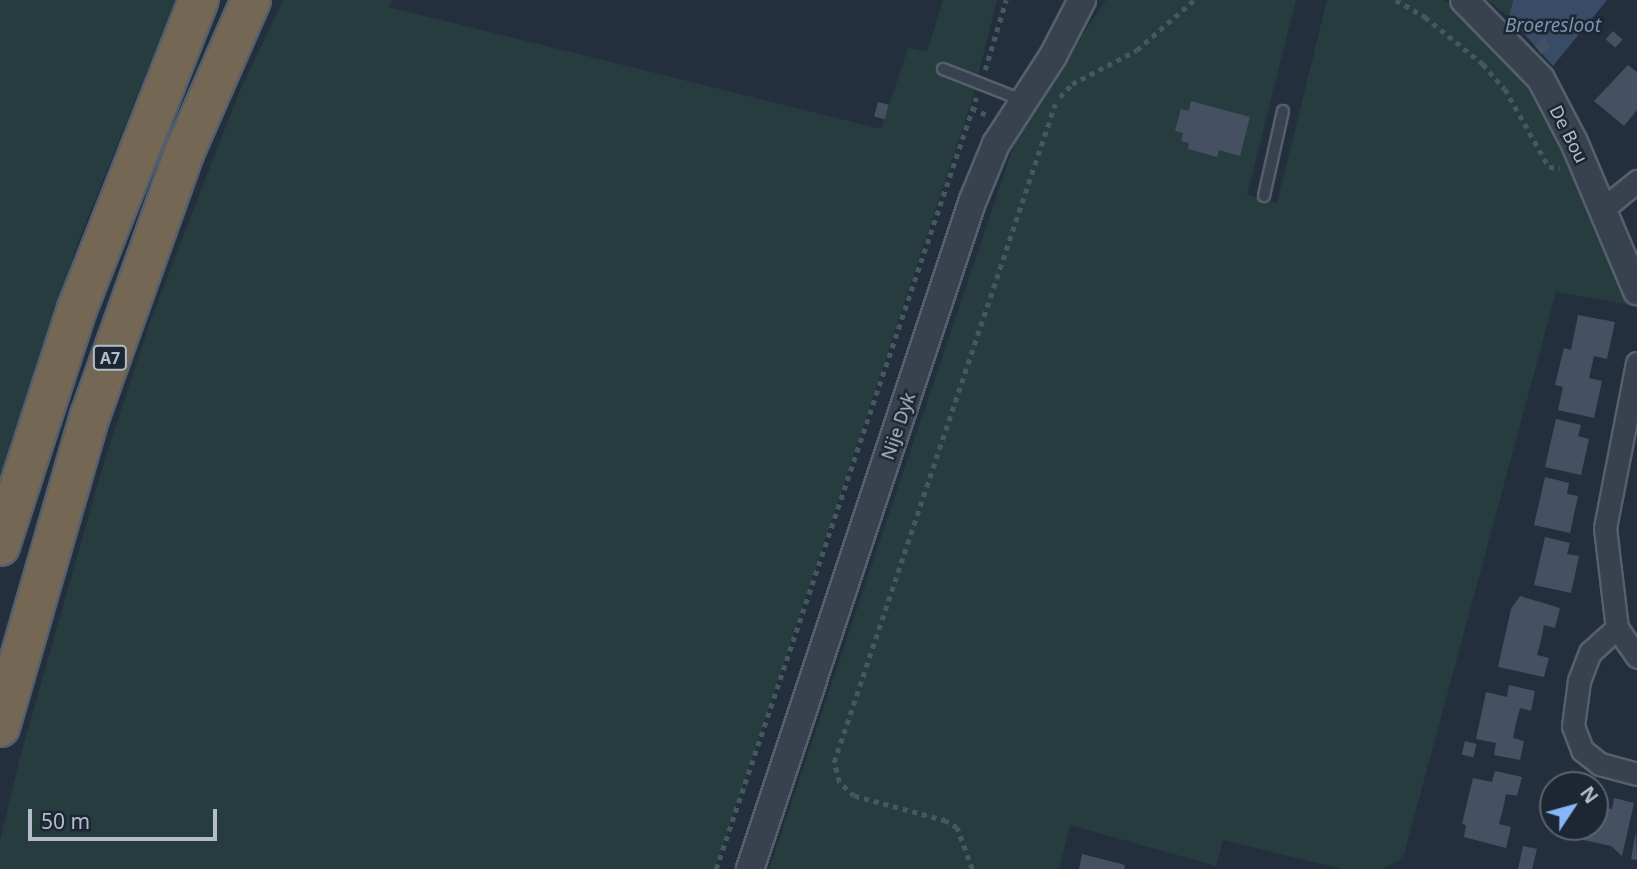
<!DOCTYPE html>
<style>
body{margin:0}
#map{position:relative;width:1637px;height:869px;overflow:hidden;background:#242f3e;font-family:"Noto Sans",sans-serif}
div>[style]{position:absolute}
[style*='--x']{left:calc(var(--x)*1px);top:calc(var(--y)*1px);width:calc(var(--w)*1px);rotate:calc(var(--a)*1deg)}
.green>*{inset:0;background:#263c3f}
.water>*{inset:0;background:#394c67}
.building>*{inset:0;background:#455162;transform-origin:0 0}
.path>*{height:4.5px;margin-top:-2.25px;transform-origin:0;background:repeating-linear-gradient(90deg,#44595c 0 5px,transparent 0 10px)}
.roads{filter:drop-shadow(2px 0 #565f6c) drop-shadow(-2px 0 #565f6c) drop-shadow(0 2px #565f6c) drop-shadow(0 -2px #565f6c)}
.service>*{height:10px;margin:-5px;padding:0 5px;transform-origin:5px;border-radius:5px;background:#38414e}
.minor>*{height:21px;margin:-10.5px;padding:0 10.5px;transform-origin:10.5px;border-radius:10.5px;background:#38414e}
.tertiary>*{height:26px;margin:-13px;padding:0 13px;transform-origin:13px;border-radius:13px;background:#38414e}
.motorway>*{height:38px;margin:-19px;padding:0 19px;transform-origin:19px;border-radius:19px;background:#746855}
span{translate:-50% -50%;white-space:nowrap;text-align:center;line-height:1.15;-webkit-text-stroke:5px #1d2633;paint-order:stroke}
.shield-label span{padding:2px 5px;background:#1d2633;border:2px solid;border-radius:5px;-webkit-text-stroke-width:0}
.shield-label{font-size:16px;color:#b4bcc9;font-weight:700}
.street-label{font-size:18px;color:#b4bcc9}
.water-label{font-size:19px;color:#7c92b1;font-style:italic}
.north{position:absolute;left:1539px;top:771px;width:70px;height:70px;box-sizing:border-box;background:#1d2633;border:2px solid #59626f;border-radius:50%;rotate:54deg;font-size:19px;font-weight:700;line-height:28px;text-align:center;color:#b4bcc9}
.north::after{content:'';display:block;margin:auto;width:24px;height:32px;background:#8ab4f8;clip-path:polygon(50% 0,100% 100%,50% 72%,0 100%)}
.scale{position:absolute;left:28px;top:809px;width:189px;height:32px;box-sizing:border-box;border:4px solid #b4bcc9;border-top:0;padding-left:9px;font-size:21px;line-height:24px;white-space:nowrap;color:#b4bcc9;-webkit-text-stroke:5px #1d2633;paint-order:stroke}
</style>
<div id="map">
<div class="green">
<i style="clip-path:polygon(0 0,176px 0,78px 242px,0 476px)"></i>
<i style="clip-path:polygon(283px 0,392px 0,389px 7px,881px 129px,908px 48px,927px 52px,943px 0,997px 0,971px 103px,715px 869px,0 869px,0 841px,19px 761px,105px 459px,150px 322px,238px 95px)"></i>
<i style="clip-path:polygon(1106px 0,1296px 0,1247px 195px,1277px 203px,1327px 0,1443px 0,1460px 10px,1526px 80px,1568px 157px,1636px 306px,1556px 292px,1403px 858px,1382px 869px,1342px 869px,1223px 840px,1216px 866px,1070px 825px,1059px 869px,769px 869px,1020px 127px)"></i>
<i style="clip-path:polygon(1487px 0,1513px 0,1509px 17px,1494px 5px)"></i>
</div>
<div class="water">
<i style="clip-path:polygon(1513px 0,1607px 0,1553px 66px,1509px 17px)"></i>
</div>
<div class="building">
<i style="left:1613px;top:31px;width:13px;height:11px;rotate:42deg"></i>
<i style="left:1544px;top:38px;width:11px;height:12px;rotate:52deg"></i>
<i style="clip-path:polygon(1628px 65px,1637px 72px,1637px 110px,1624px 126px,1594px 101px)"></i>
<i style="clip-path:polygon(1191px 101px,1250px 117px,1240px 156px,1219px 150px,1217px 157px,1188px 149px,1189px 143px,1181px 141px,1183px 133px,1175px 131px,1181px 109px,1189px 111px)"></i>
<i style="left:878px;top:102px;width:11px;height:15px;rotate:15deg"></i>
<i style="clip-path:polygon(1578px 315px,1615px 322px,1607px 359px,1594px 356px,1589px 378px,1602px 381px,1594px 418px,1558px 410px,1563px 387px,1555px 385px,1558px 372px,1564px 348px,1571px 350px)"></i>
<i style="clip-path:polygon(1556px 419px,1581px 425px,1578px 436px,1589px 439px,1581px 475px,1545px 467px)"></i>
<i style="clip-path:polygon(1545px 477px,1569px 483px,1567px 494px,1578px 496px,1570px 533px,1534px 525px)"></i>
<i style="clip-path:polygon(1545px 537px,1570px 543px,1567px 554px,1579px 556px,1571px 593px,1534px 585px)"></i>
<i style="clip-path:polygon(1520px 596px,1560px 608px,1555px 628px,1544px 625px,1541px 640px,1537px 655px,1549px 658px,1544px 677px,1498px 667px,1511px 609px)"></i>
<i style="clip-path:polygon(1509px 685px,1535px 691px,1531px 711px,1520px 708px,1516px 723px,1513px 738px,1524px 741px,1520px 760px,1494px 755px,1496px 743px,1476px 739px,1486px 692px,1507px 697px)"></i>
<i style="left:1465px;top:741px;width:12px;height:14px;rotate:14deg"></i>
<i style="clip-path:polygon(1495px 771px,1522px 777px,1517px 796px,1506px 794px,1503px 809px,1499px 824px,1511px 827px,1506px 848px,1464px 837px,1466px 825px,1462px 824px,1473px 778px,1492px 782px)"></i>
<i style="clip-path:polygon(1614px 798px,1634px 803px,1622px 856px,1611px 846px,1565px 836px,1567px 827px,1595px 827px,1595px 806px,1612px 809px)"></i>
<i style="clip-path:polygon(1636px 832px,1637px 859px,1635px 860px,1631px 859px)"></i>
<i style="clip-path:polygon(1523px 846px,1537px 849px,1532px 869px,1518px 869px)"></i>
<i style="clip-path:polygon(1082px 854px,1125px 865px,1124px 869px,1079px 869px)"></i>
</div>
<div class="path">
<i style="--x:1396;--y:0;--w:34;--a:30"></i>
<i style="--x:1425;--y:17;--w:75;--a:39"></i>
<i style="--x:1483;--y:64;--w:33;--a:49"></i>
<i style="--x:1505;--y:89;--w:90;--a:60.6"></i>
<i style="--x:1549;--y:167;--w:11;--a:5"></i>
<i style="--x:985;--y:70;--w:73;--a:-73.3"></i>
<i style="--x:1060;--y:97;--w:18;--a:-47"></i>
<i style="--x:1072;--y:84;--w:73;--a:-27.6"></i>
<i style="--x:1137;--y:50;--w:76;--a:-41.3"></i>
<i style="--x:972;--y:108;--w:17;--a:25"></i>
<i style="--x:716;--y:869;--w:814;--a:-71.36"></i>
<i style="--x:972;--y:869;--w:44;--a:-110.1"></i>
<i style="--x:957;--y:828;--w:13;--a:-148"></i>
<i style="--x:946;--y:821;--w:95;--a:-164.8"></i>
<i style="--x:854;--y:796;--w:21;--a:-137"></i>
<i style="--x:839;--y:782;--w:21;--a:-104"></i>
<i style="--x:834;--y:762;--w:694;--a:-71.43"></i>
</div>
<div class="roads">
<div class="service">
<i style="--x:943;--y:69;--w:85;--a:21.4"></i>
<i style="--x:1264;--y:196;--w:87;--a:-77.4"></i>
</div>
<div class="minor">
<i style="--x:1604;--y:208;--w:43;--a:-39.3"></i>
<i style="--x:1637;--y:363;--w:168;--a:101"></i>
<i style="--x:1605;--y:528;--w:101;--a:83.2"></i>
<i style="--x:1617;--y:628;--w:35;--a:55"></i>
<i style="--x:1617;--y:628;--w:36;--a:138"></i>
<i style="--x:1590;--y:652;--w:31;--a:111"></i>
<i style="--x:1579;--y:681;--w:45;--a:97.6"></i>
<i style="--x:1573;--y:726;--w:26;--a:69"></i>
<i style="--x:1582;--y:750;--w:23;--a:38"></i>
<i style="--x:1600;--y:764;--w:38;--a:15"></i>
</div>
<div class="tertiary">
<i style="--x:1464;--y:0;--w:110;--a:45.7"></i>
<i style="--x:1541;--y:79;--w:71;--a:62.4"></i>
<i style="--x:1574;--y:142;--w:162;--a:67.1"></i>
<i style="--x:750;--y:869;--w:705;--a:-71.57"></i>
<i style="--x:973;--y:200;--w:61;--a:-67.7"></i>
<i style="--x:996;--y:144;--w:105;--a:-57.1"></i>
<i style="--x:1053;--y:56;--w:63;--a:-62.6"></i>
</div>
<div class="motorway">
<i style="--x:0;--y:546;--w:249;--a:-72"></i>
<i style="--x:77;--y:309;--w:332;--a:-68.5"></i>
<i style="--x:0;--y:727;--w:324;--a:-73.9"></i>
<i style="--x:90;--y:416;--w:282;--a:-70.3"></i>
<i style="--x:185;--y:151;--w:165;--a:-66.4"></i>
</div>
</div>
<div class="shield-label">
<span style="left:110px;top:358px">A7</span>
</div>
<div class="street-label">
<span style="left:1569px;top:134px;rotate:63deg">De Bou</span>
<span style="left:898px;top:426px;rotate:-71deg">Nije Dyk</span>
</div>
<div class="water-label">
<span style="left:1553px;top:26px">Broeresloot</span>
</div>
<div class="north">N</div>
<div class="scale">50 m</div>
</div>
